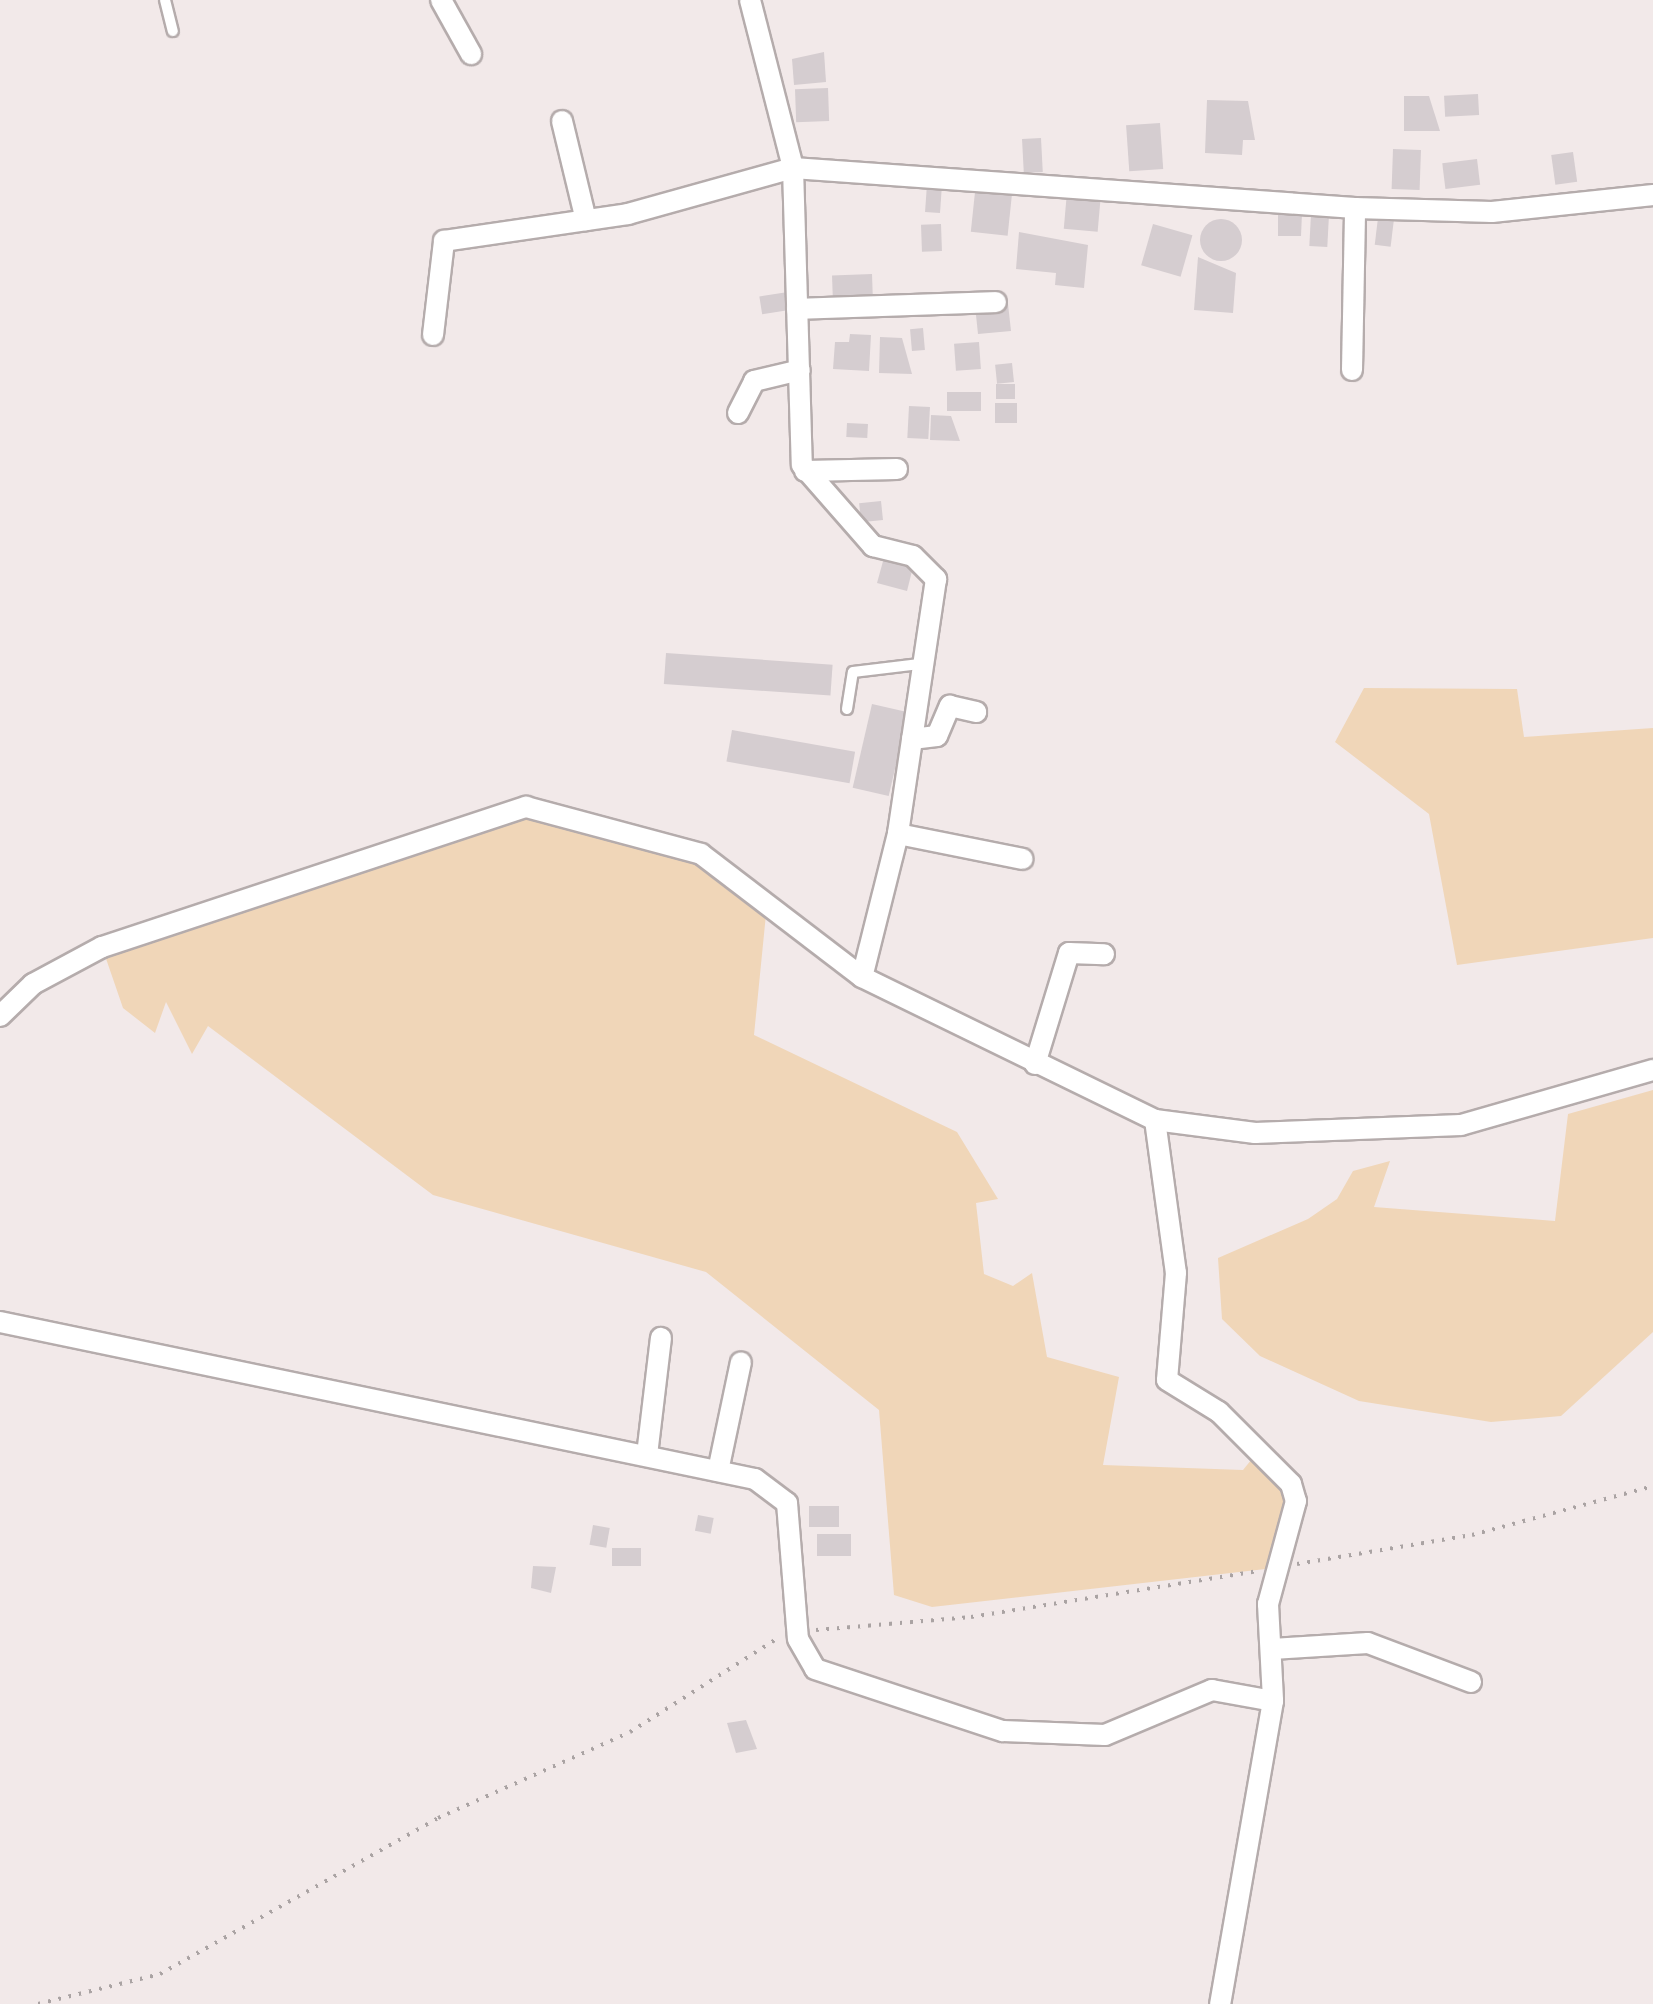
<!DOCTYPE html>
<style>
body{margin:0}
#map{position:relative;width:1653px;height:2004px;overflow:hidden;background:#f2e9e9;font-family:"Archivo Narrow",sans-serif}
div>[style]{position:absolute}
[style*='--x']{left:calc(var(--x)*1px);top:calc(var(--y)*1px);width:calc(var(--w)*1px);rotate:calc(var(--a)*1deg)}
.green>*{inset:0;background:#f0d6b8}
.building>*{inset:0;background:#d5cdd0;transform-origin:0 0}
.round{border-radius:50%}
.path>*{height:4px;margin-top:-2px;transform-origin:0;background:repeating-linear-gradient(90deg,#aaa3a3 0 2.5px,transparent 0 10.5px)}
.roads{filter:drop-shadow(2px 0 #b5acac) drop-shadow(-2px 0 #b5acac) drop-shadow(0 2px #b5acac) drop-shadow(0 -2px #b5acac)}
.service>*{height:10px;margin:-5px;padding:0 5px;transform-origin:5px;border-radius:5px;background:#fff}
.minor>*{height:20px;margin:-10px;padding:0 10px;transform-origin:10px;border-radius:10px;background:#fff}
span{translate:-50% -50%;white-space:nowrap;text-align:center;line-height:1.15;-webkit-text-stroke:10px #fef7f7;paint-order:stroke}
</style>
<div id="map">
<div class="green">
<i style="clip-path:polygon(1364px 688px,1517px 689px,1524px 737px,1653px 728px,1653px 938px,1457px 965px,1429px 814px,1335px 742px)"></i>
<i style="clip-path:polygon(510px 808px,680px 845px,767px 904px,754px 1035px,957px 1132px,998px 1199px,976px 1203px,984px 1274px,1013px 1286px,1032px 1273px,1047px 1357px,1119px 1377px,1103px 1465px,1243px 1470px,1256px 1454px,1294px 1492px,1275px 1568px,932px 1607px,894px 1595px,879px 1410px,706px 1272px,433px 1195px,208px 1026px,192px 1054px,166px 1002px,155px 1033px,123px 1008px,102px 947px)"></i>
<i style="clip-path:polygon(1653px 1090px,1653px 1332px,1561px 1416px,1491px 1422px,1359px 1401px,1260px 1356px,1222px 1319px,1218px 1258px,1308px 1219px,1337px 1199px,1353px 1171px,1390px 1161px,1374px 1207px,1555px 1221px,1568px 1114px)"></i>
</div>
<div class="building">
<i style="clip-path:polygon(824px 52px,826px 82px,794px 85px,792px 59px)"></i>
<i style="left:828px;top:88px;width:33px;height:33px;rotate:88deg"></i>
<i style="left:1478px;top:94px;width:21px;height:34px;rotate:87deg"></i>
<i style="clip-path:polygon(1404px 96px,1429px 96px,1440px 131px,1404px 131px)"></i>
<i style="clip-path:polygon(1207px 100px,1248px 101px,1255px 140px,1243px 140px,1242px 155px,1205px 153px)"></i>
<i style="left:1160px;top:123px;width:46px;height:34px;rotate:86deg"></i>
<i style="left:1041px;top:138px;width:34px;height:19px;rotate:87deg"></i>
<i style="left:1393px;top:149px;width:28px;height:40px;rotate:2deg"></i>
<i style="left:1573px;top:152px;width:30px;height:22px;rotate:82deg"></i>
<i style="left:1477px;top:159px;width:26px;height:35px;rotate:83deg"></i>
<i style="left:927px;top:184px;width:15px;height:28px;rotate:4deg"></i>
<i style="left:975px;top:192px;width:37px;height:40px;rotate:6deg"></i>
<i style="left:1067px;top:192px;width:34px;height:37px;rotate:5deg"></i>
<i style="clip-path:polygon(1278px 206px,1302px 213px,1301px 236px,1278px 236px)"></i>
<i style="left:1311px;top:214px;width:18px;height:32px;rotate:3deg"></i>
<i style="left:1378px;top:218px;width:16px;height:27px;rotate:7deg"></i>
<i class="round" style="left:1200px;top:219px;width:42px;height:42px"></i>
<i style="left:941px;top:224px;width:27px;height:20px;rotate:88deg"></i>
<i style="left:1153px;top:224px;width:41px;height:43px;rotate:16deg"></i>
<i style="clip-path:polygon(1019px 232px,1088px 245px,1084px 288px,1055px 285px,1056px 273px,1016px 269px)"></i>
<i style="clip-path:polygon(1198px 257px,1236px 273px,1233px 313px,1194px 310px)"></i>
<i style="left:872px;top:274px;width:26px;height:40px;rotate:88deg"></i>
<i style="left:788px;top:292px;width:18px;height:29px;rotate:81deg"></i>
<i style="clip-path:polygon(1008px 304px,1011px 331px,978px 334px,976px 315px)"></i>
<i style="left:923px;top:328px;width:22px;height:13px;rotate:85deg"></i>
<i style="clip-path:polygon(850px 334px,871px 335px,869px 371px,833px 369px,835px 342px,849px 342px)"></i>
<i style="clip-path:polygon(880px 337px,902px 338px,912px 374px,879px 373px)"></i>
<i style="left:979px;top:342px;width:27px;height:25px;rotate:86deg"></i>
<i style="left:1012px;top:363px;width:19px;height:17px;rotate:84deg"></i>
<i style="left:1015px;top:384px;width:15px;height:19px;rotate:90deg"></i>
<i style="left:947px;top:392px;width:34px;height:19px"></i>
<i style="left:995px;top:403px;width:22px;height:20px"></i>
<i style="left:909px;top:406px;width:21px;height:32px;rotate:3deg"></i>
<i style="clip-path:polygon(931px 415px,951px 416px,960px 441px,930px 440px)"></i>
<i style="left:847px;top:423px;width:21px;height:14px;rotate:3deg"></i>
<i style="left:881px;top:501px;width:19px;height:22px;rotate:84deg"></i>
<i style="clip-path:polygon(885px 554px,913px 567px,907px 591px,877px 583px)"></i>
<i style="left:666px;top:653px;width:167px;height:31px;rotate:4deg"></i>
<i style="left:872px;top:704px;width:37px;height:86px;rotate:13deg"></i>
<i style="left:732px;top:730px;width:125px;height:32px;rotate:10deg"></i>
<i style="left:809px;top:1506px;width:30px;height:21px"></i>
<i style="left:698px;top:1515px;width:16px;height:16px;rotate:11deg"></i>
<i style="left:593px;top:1525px;width:17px;height:20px;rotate:10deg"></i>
<i style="left:817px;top:1534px;width:34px;height:22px"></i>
<i style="left:612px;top:1548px;width:29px;height:18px"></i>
<i style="clip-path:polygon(533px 1566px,556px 1567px,551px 1593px,531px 1588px)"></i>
<i style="clip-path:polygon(746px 1720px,757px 1749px,736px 1753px,727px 1723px)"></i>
</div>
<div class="path">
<i style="--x:1297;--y:1564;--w:177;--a:-9.4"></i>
<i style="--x:1472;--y:1535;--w:188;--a:-15.1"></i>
<i style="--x:816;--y:1630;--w:156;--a:-4.8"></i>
<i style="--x:971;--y:1617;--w:291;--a:-9.1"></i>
<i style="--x:38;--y:2004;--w:126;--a:-13.8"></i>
<i style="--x:160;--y:1974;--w:319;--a:-29.3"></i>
<i style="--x:438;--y:1818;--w:210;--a:-24.1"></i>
<i style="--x:630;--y:1732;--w:175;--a:-32.4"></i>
</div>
<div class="roads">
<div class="service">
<i style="--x:165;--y:0;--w:32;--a:76"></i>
<i style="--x:847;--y:709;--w:37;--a:-81"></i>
<i style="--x:853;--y:672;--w:67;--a:-6.8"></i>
</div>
<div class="minor">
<i style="--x:441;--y:0;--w:62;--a:60.9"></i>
<i style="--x:750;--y:0;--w:173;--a:75.6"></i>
<i style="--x:793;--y:168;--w:563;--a:4.07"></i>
<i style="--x:1355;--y:208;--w:137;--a:1.7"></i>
<i style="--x:1492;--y:212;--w:162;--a:-6"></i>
<i style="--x:562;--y:121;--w:102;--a:76.4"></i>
<i style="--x:797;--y:309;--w:199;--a:-2"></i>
<i style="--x:433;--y:335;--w:95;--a:-83.3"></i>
<i style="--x:444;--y:241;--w:186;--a:-8.3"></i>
<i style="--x:628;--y:214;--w:171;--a:-15.6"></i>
<i style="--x:793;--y:168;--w:297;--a:88.3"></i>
<i style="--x:802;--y:465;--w:108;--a:48.8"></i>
<i style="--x:873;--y:546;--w:41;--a:14"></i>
<i style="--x:913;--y:556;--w:33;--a:45"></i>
<i style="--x:936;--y:579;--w:258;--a:98.5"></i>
<i style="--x:898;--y:834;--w:147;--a:104.1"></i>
<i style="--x:1352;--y:370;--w:162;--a:-88.9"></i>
<i style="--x:738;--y:413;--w:36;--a:-63"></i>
<i style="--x:754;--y:381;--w:47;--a:-13.4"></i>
<i style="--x:805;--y:471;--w:92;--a:-1.2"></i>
<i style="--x:912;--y:739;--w:25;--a:-7"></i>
<i style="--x:937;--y:736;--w:33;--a:-67"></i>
<i style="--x:950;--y:706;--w:27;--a:13"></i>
<i style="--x:898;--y:834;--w:127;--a:11.3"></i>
<i style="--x:0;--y:1016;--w:46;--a:-44.1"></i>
<i style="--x:33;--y:984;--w:78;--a:-28.2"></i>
<i style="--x:102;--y:947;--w:447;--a:-18.3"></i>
<i style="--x:526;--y:807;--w:181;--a:15"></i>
<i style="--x:701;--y:854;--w:203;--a:37.4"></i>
<i style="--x:862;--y:977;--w:326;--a:26"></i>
<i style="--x:1155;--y:1120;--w:101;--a:7.4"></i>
<i style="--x:1255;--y:1133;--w:206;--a:-2.2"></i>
<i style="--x:1461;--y:1125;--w:200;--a:-16"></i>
<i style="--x:1035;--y:1064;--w:116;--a:-73"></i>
<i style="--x:1069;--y:953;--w:35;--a:2"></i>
<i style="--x:1155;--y:1120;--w:154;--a:82.2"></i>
<i style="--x:1176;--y:1273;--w:107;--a:94.8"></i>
<i style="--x:1167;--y:1380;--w:61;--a:31.6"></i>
<i style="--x:1219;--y:1412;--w:102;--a:45"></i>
<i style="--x:1291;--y:1484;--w:18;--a:74"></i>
<i style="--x:1296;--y:1501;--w:107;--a:105.2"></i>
<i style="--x:1268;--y:1604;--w:97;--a:87"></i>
<i style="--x:1273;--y:1701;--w:308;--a:99.9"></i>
<i style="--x:0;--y:1322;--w:771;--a:11.75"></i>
<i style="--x:755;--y:1479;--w:40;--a:37"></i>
<i style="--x:787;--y:1503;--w:136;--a:85.4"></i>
<i style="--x:798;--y:1639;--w:34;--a:60"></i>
<i style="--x:815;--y:1669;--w:198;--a:18.3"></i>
<i style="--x:1003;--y:1731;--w:102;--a:2.2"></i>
<i style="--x:1105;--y:1735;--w:116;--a:-22.8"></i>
<i style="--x:1212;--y:1690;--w:62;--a:10.2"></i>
<i style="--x:647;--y:1455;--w:118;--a:-83.2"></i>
<i style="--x:718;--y:1471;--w:111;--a:-78.1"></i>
<i style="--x:1272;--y:1649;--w:96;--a:-3.6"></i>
<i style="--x:1368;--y:1643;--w:110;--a:20.7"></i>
</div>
</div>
</div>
